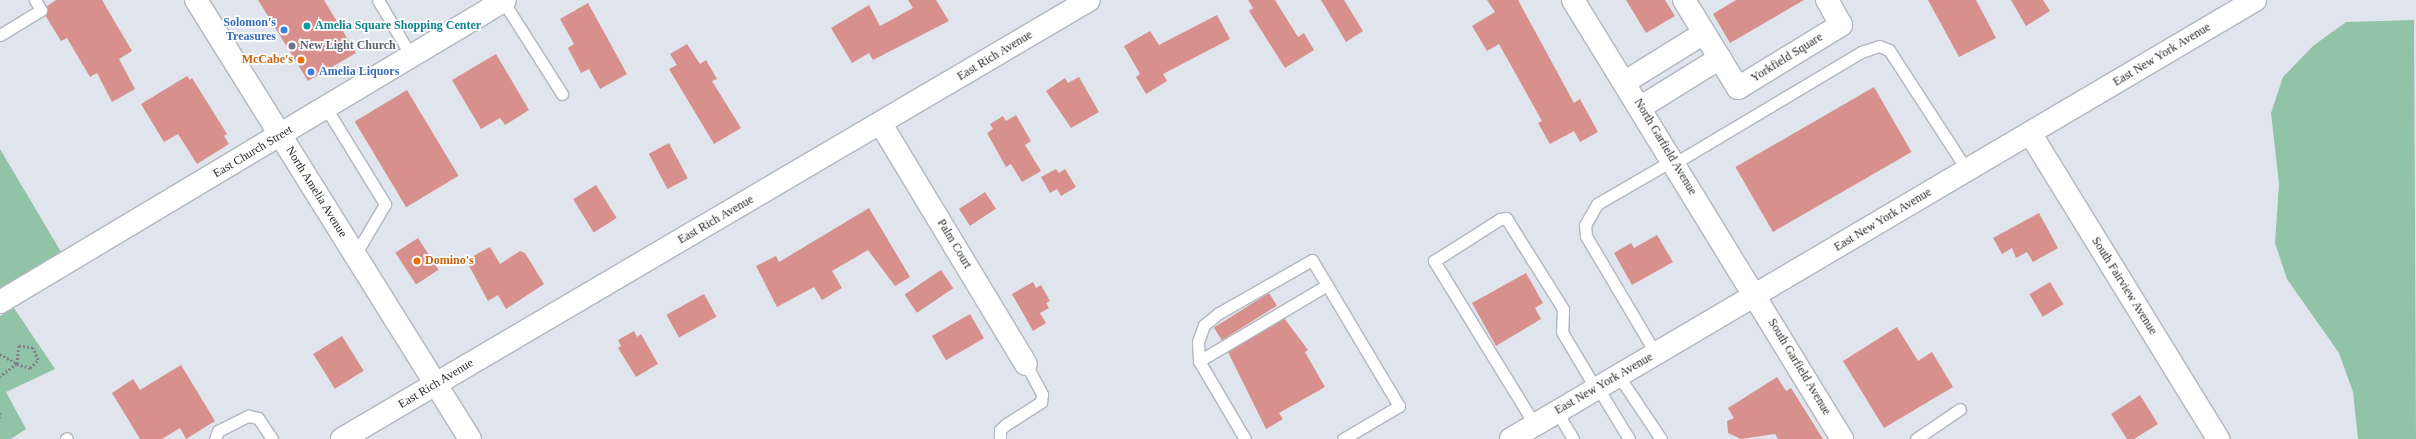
<!DOCTYPE html>
<style>
body{margin:0}
#map{position:relative;width:2416px;height:439px;overflow:hidden;background:#e0e5ed;font-family:"Times New Roman",serif}
div>[style]{position:absolute}
[style*='--x']{left:calc(var(--x)*1px);top:calc(var(--y)*1px);width:calc(var(--w)*1px);rotate:calc(var(--a)*1deg)}
.green>*{inset:0;background:#91c3a7}
.building>*{inset:0;background:#d8908c;transform-origin:0 0}
.path>*{height:2.5px;margin-top:-1.25px;transform-origin:0;background:repeating-linear-gradient(90deg,#808388 0 2px,transparent 0 4px)}
.roads{filter:drop-shadow(1px 0 #b2b6be) drop-shadow(-1px 0 #b2b6be) drop-shadow(0 1px #b2b6be) drop-shadow(0 -1px #b2b6be)}
.lane>*{height:11px;margin:-5.5px;padding:0 5.5px;transform-origin:5.5px;border-radius:5.5px;background:#fff}
.street>*{height:22px;margin:-11px;padding:0 11px;transform-origin:11px;border-radius:11px;background:#fff}
.secondary>*{height:22px;margin:-11px;padding:0 11px;transform-origin:11px;border-radius:11px;background:#fff}
.primary>*{height:22px;margin:-11px;padding:0 11px;transform-origin:11px;border-radius:11px;background:#fff}
.dots>*{width:11px;height:11px;translate:-50% -50%;box-sizing:border-box;border:2px solid #fff;border-radius:50%}
span{translate:-50% -50%;white-space:nowrap;text-align:center;line-height:1.15;-webkit-text-stroke:3.5px #fff;paint-order:stroke}
.shop-label{font-size:12px;color:#366cbe;font-weight:700}
.right{translate:-100% -50%;text-align:right}
.left{translate:0 -50%;text-align:left}
.culture-label{font-size:12px;color:#0d838f;font-weight:700}
.worship-label{font-size:12px;color:#5b616d;font-weight:700}
.street-label{font-size:12px;color:#27292c}
.food-label{font-size:12px;color:#c56008;font-weight:700}
</style>
<div id="map">
<div class="green">
<i style="clip-path:polygon(2414px 20px,2416px 439px,2358px 439px,2353px 392px,2339px 353px,2287px 279px,2275px 243px,2279px 184px,2271px 113px,2283px 77px,2313px 46px,2346px 22px)"></i>
<i style="clip-path:polygon(0 149px,67px 262px,0 302px)"></i>
<i style="clip-path:polygon(14px 308px,55px 369px,6px 392px,26px 429px,11px 439px,0 439px,0 316px)"></i>
</div>
<div class="building">
<i style="clip-path:polygon(56px 0,102px 0,132px 51px,119px 59px,135px 89px,112px 102px,97px 73px,90px 77px,67px 38px,61px 41px,45px 15px,47px 6px)"></i>
<i style="clip-path:polygon(258px 0,324px 0,356px 53px,308px 81px)"></i>
<i style="clip-path:polygon(908px 0,936px 0,949px 21px,873px 60px,869px 53px,852px 63px,831px 28px,869px 5px,880px 26px,913px 8px)"></i>
<i style="clip-path:polygon(1248px 0,1275px 0,1298px 37px,1304px 33px,1314px 50px,1285px 68px,1249px 11px,1253px 8px)"></i>
<i style="clip-path:polygon(1321px 0,1344px 0,1363px 31px,1346px 42px)"></i>
<i style="clip-path:polygon(1487px 0,1518px 0,1574px 103px,1580px 99px,1598px 132px,1580px 142px,1574px 131px,1550px 144px,1538px 123px,1542px 121px,1499px 44px,1487px 51px,1472px 26px,1495px 12px)"></i>
<i style="clip-path:polygon(1626px 0,1665px 0,1675px 16px,1646px 33px)"></i>
<i style="clip-path:polygon(1736px 0,1804px 0,1730px 43px,1713px 14px)"></i>
<i style="clip-path:polygon(1928px 0,1976px 0,1996px 38px,1959px 57px)"></i>
<i style="clip-path:polygon(2011px 0,2043px 0,2050px 11px,2026px 26px)"></i>
<i style="clip-path:polygon(588px 3px,627px 74px,600px 89px,589px 69px,581px 73px,568px 48px,574px 44px,560px 19px)"></i>
<i style="clip-path:polygon(1217px 15px,1230px 39px,1163px 74px,1167px 81px,1146px 94px,1136px 77px,1140px 74px,1124px 46px,1150px 31px,1159px 45px)"></i>
<i style="clip-path:polygon(687px 44px,700px 64px,706px 60px,717px 79px,712px 81px,741px 128px,714px 144px,669px 69px,677px 65px,670px 54px)"></i>
<i style="clip-path:polygon(496px 54px,529px 110px,505px 125px,500px 118px,481px 129px,452px 80px)"></i>
<i style="clip-path:polygon(187px 76px,190px 80px,192px 78px,227px 134px,224px 136px,229px 144px,197px 164px,178px 134px,164px 142px,141px 104px)"></i>
<i style="clip-path:polygon(1079px 77px,1099px 112px,1071px 128px,1046px 91px,1065px 78px,1068px 83px)"></i>
<i style="left:1874px;top:87px;width:75px;height:160px;rotate:60deg"></i>
<i style="left:407px;top:90px;width:100px;height:61px;rotate:59deg"></i>
<i style="clip-path:polygon(1016px 115px,1031px 141px,1025px 145px,1041px 171px,1022px 182px,1011px 164px,1006px 167px,987px 133px,993px 129px,990px 124px,1003px 116px,1006px 121px)"></i>
<i style="left:669px;top:143px;width:40px;height:23px;rotate:62deg"></i>
<i style="clip-path:polygon(1056px 169px,1059px 173px,1065px 169px,1076px 187px,1061px 196px,1057px 189px,1050px 193px,1041px 177px)"></i>
<i style="left:596px;top:185px;width:39px;height:27px;rotate:58deg"></i>
<i style="left:985px;top:192px;width:20px;height:31px;rotate:57deg"></i>
<i style="clip-path:polygon(869px 208px,910px 277px,895px 286px,868px 250px,832px 271px,842px 288px,822px 300px,814px 287px,777px 307px,756px 266px,776px 256px,779px 262px)"></i>
<i style="clip-path:polygon(2039px 213px,2058px 248px,2033px 262px,2027px 252px,2016px 258px,2012px 248px,2002px 254px,1993px 238px)"></i>
<i style="clip-path:polygon(1657px 235px,1673px 262px,1632px 285px,1614px 253px,1631px 243px,1634px 248px)"></i>
<i style="left:418px;top:238px;width:38px;height:27px;rotate:57deg"></i>
<i style="clip-path:polygon(490px 247px,500px 264px,520px 251px,525px 253px,544px 284px,506px 309px,498px 295px,488px 301px,466px 260px)"></i>
<i style="left:941px;top:270px;width:22px;height:44px;rotate:56deg"></i>
<i style="clip-path:polygon(1526px 273px,1543px 303px,1535px 308px,1541px 319px,1496px 346px,1472px 303px)"></i>
<i style="clip-path:polygon(1033px 282px,1036px 288px,1041px 285px,1050px 301px,1046px 303px,1049px 308px,1040px 313px,1046px 323px,1033px 331px,1012px 294px)"></i>
<i style="left:2050px;top:282px;width:26px;height:24px;rotate:59deg"></i>
<i style="left:1269px;top:293px;width:15px;height:65px;rotate:58deg"></i>
<i style="left:704px;top:294px;width:26px;height:43px;rotate:61deg"></i>
<i style="left:970px;top:314px;width:28px;height:44px;rotate:60deg"></i>
<i style="clip-path:polygon(1284px 318px,1308px 350px,1305px 352px,1325px 387px,1279px 413px,1283px 419px,1266px 429px,1228px 352px)"></i>
<i style="clip-path:polygon(1897px 327px,1918px 361px,1932px 352px,1953px 387px,1884px 428px,1843px 361px)"></i>
<i style="clip-path:polygon(634px 331px,637px 337px,641px 334px,658px 364px,636px 377px,618px 348px,621px 346px,618px 340px)"></i>
<i style="left:342px;top:336px;width:41px;height:34px;rotate:58deg"></i>
<i style="clip-path:polygon(181px 365px,215px 421px,186px 439px,180px 428px,162px 439px,140px 439px,112px 393px,133px 379px,140px 390px)"></i>
<i style="clip-path:polygon(1777px 377px,1786px 391px,1791px 388px,1823px 439px,1778px 439px,1775px 434px,1741px 439px,1728px 433px,1727px 421px,1734px 418px,1728px 408px)"></i>
<i style="clip-path:polygon(2140px 395px,2158px 424px,2134px 439px,2127px 439px,2111px 414px)"></i>
</div>
<div class="path">
<i style="--x:0;--y:354;--w:20;--a:30"></i>
<i style="--x:17;--y:364;--w:14;--a:17"></i>
<i style="--x:30;--y:368;--w:11;--a:-45"></i>
<i style="--x:38;--y:360;--w:13;--a:-113"></i>
<i style="--x:33;--y:348;--w:14;--a:-172"></i>
<i style="--x:19;--y:346;--w:18;--a:96"></i>
<i style="--x:17;--y:364;--w:21;--a:143"></i>
<i style="--x:0;--y:413;--w:5;--a:90"></i>
</div>
<div class="roads">
<div class="lane">
<i style="--x:378;--y:0;--w:65;--a:59.5"></i>
<i style="--x:503;--y:1;--w:110;--a:57.6"></i>
<i style="--x:0;--y:35;--w:48;--a:-31.4"></i>
<i style="--x:41;--y:10;--w:12;--a:-121"></i>
<i style="--x:326;--y:108;--w:113;--a:58.4"></i>
<i style="--x:385;--y:204;--w:59;--a:120.5"></i>
<i style="--x:1675;--y:163;--w:217;--a:-30.8"></i>
<i style="--x:1861;--y:52;--w:19;--a:-18"></i>
<i style="--x:1879;--y:46;--w:11;--a:22"></i>
<i style="--x:1889;--y:50;--w:143;--a:57"></i>
<i style="--x:1656;--y:354;--w:137;--a:-120.7"></i>
<i style="--x:1586;--y:236;--w:11;--a:-95"></i>
<i style="--x:1585;--y:225;--w:24;--a:-60"></i>
<i style="--x:1597;--y:204;--w:88;--a:-30.1"></i>
<i style="--x:1199;--y:361;--w:149;--a:-30.7"></i>
<i style="--x:1618;--y:375;--w:77;--a:56.1"></i>
<i style="--x:1598;--y:388;--w:60;--a:58.7"></i>
<i style="--x:1557;--y:412;--w:31;--a:59"></i>
<i style="--x:1535;--y:425;--w:193;--a:-121.6"></i>
<i style="--x:1434;--y:261;--w:78;--a:-32.5"></i>
<i style="--x:1500;--y:219;--w:6;--a:-9"></i>
<i style="--x:1506;--y:218;--w:107;--a:57.9"></i>
<i style="--x:1563;--y:309;--w:23;--a:92"></i>
<i style="--x:1562;--y:332;--w:66;--a:59.2"></i>
<i style="--x:66;--y:439;--w:1;--a:-45"></i>
<i style="--x:215;--y:439;--w:9;--a:-69"></i>
<i style="--x:218;--y:431;--w:34;--a:-27"></i>
<i style="--x:248;--y:416;--w:10;--a:11"></i>
<i style="--x:258;--y:418;--w:25;--a:56"></i>
<i style="--x:1000;--y:439;--w:9;--a:-90"></i>
<i style="--x:1000;--y:430;--w:7;--a:-45"></i>
<i style="--x:1005;--y:425;--w:43;--a:-32.6"></i>
<i style="--x:1041;--y:402;--w:8;--a:-83"></i>
<i style="--x:1042;--y:394;--w:34;--a:-118"></i>
<i style="--x:1245;--y:439;--w:91;--a:-120.5"></i>
<i style="--x:1199;--y:361;--w:19;--a:-93"></i>
<i style="--x:1198;--y:342;--w:18;--a:-71"></i>
<i style="--x:1204;--y:325;--w:19;--a:-39"></i>
<i style="--x:1219;--y:313;--w:107;--a:-29.7"></i>
<i style="--x:1312;--y:260;--w:170;--a:59.2"></i>
<i style="--x:1399;--y:406;--w:65;--a:149.5"></i>
<i style="--x:1916;--y:439;--w:53;--a:-34.3"></i>
</div>
<div class="street">
<i style="--x:1684;--y:0;--w:103;--a:58.5"></i>
<i style="--x:1738;--y:88;--w:121;--a:-31.5"></i>
<i style="--x:1841;--y:25;--w:29;--a:-119"></i>
<i style="--x:1625;--y:82;--w:93;--a:-31.8"></i>
<i style="--x:1641;--y:107;--w:93;--a:-31.8"></i>
<i style="--x:881;--y:124;--w:280;--a:58.9"></i>
<i style="--x:2030;--y:133;--w:359;--a:58.4"></i>
<i style="--x:0;--y:302;--w:588;--a:-30.88"></i>
<i style="--x:342;--y:439;--w:866;--a:-30.44"></i>
</div>
<div class="secondary">
<i style="--x:196;--y:0;--w:517;--a:58.03"></i>
<i style="--x:1573;--y:0;--w:515;--a:58.5"></i>
</div>
<div class="primary">
<i style="--x:1511;--y:439;--w:864;--a:-30.54"></i>
</div>
</div>
<div class="dots">
<i style="left:307px;top:26px;background:#0f9aa8"></i>
<i style="left:284px;top:30px;background:#3f7fe0"></i>
<i style="left:292px;top:46px;background:#6b7280"></i>
<i style="left:301px;top:60px;background:#e8710a"></i>
<i style="left:311px;top:72px;background:#3f7fe0"></i>
<i style="left:417px;top:261px;background:#e8710a"></i>
</div>
<div class="shop-label">
<span class="right" style="left:276px;top:30px">Solomon's<br>Treasures</span>
<span class="left" style="left:319px;top:72px">Amelia Liquors</span>
</div>
<div class="culture-label">
<span class="left" style="left:315px;top:26px">Amelia Square Shopping Center</span>
</div>
<div class="worship-label">
<span class="left" style="left:300px;top:46px">New Light Church</span>
</div>
<div class="street-label">
<span style="left:2162px;top:55px;rotate:-31deg">East New York Avenue</span>
<span style="left:995px;top:56px;rotate:-31deg">East Rich Avenue</span>
<span style="left:1787px;top:58px;rotate:-32deg">Yorkfield Square</span>
<span style="left:1665px;top:147px;rotate:59deg">North Garfield Avenue</span>
<span style="left:253px;top:152px;rotate:-31deg">East Church Street</span>
<span style="left:316px;top:192px;rotate:58deg">North Amelia Avenue</span>
<span style="left:716px;top:220px;rotate:-30deg">East Rich Avenue</span>
<span style="left:1883px;top:220px;rotate:-31deg">East New York Avenue</span>
<span style="left:954px;top:244px;rotate:59deg">Palm Court</span>
<span style="left:2124px;top:286px;rotate:58deg">South Fairview Avenue</span>
<span style="left:1799px;top:367px;rotate:59deg">South Garfield Avenue</span>
<span style="left:436px;top:384px;rotate:-31deg">East Rich Avenue</span>
<span style="left:1604px;top:384px;rotate:-30deg">East New York Avenue</span>
</div>
<div class="food-label">
<span class="right" style="left:293px;top:60px">McCabe's</span>
<span class="left" style="left:425px;top:261px">Domino's</span>
</div>
</div>
